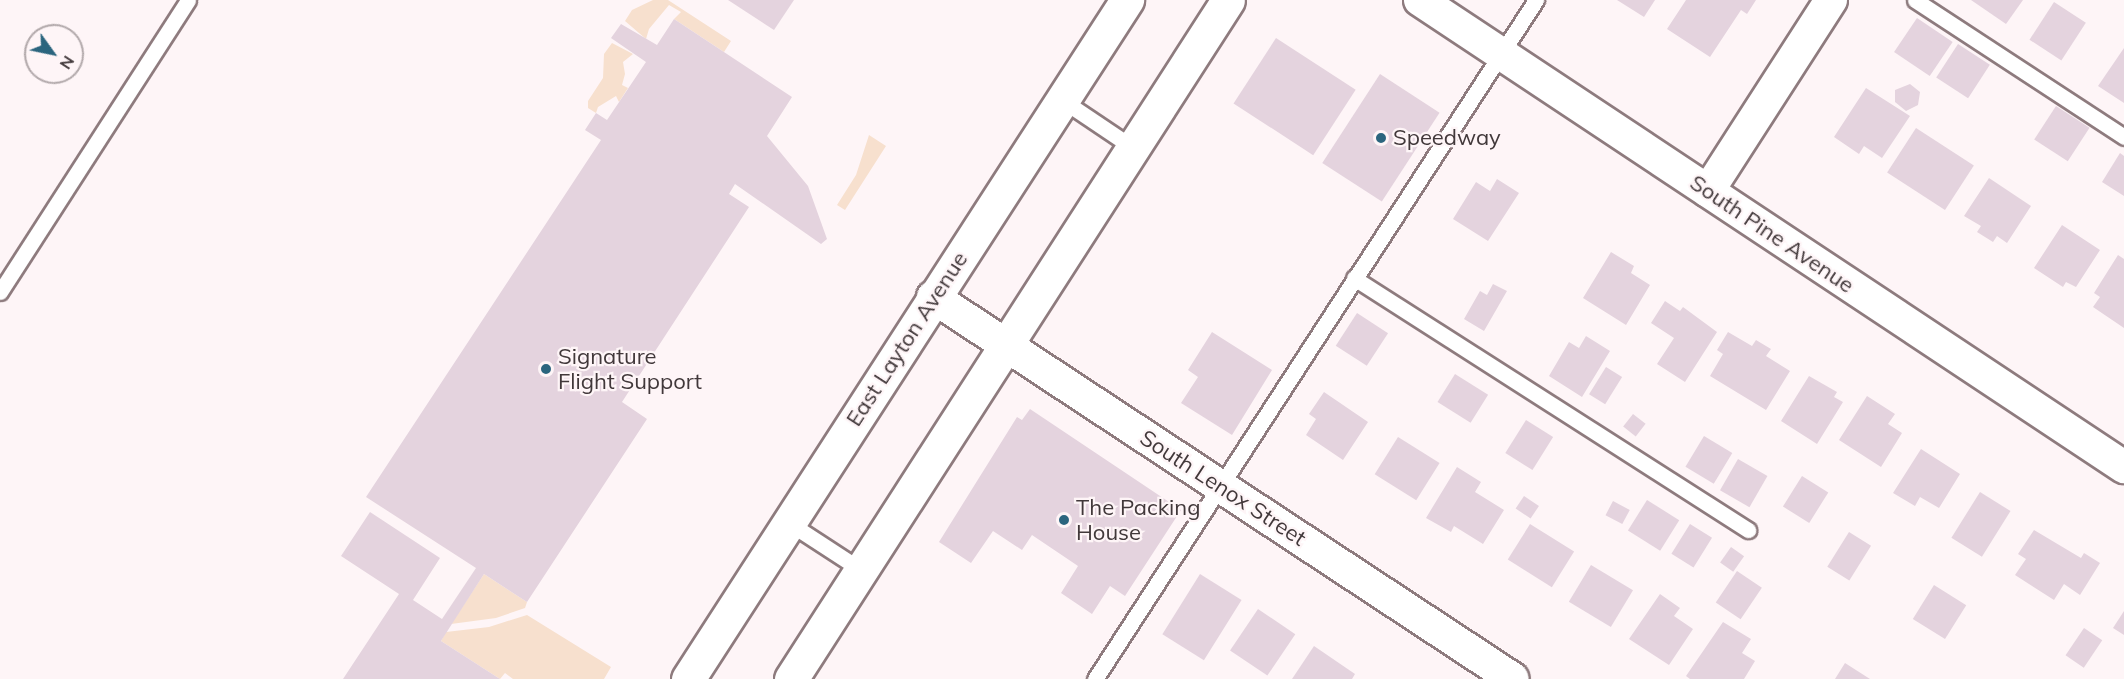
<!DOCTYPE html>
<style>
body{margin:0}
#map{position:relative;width:2124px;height:679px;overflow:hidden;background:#fef5f7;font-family:Mulish,sans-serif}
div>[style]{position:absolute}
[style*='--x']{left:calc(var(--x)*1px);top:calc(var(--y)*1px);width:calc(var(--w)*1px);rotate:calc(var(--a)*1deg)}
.green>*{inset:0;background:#f7e0ce}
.building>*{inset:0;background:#e4d3de;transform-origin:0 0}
.roads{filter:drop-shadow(2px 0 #8e7b7e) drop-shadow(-2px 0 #8e7b7e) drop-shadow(0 2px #8e7b7e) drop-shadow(0 -2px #8e7b7e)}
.service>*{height:15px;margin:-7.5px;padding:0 7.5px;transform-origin:7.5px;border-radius:7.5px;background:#fff}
.minor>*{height:32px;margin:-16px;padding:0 16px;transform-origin:16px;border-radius:16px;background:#fff}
.secondary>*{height:33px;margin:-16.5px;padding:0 16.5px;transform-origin:16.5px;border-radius:16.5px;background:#fff}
.dots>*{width:16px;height:16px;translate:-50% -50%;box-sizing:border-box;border:3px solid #fef5f7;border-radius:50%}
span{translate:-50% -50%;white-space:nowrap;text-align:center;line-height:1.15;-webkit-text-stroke:4.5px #fef5f7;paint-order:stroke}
.poi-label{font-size:22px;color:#41383a}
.left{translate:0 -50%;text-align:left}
.street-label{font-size:22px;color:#41383a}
.north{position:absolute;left:24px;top:24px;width:60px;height:60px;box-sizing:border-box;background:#fef5f7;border:2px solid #b2a9ab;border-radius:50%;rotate:123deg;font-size:16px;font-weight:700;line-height:24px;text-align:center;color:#41383a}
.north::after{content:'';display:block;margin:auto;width:21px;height:27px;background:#2b657e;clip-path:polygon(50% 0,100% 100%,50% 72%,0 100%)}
</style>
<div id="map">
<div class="green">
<i style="clip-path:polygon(653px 0,668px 0,731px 41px,724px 52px,674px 19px,681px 12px,669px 5px,649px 29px,646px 39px,625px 21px,632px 10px)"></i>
<i style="clip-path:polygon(612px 43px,633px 54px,623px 62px,625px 74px,622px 85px,628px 88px,619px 102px,616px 96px,598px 107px,596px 113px,588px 108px,588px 101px,603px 78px,604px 54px)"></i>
<i style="clip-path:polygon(869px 135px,886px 146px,845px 210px,837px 205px,856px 175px)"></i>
<i style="clip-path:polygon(484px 574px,527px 602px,525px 608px,496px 618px,451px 624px)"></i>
<i style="clip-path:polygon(527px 615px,611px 667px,604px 679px,513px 679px,505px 673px,500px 679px,441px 641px,446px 632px,489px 627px)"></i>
</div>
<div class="building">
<i style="clip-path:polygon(728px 0,794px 0,774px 30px)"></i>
<i style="clip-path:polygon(1617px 0,1655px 0,1644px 17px)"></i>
<i style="clip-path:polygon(1686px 0,1756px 0,1747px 14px,1741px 10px,1710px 57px,1667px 29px)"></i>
<i style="clip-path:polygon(1971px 0,2023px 0,2006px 24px)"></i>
<i style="left:2054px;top:2px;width:38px;height:45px;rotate:33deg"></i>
<i style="left:1917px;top:18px;width:43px;height:41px;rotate:34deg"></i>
<i style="clip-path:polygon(674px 19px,792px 97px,767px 136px,808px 186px,827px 239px,821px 244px,735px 184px,729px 194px,749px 207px,622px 402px,647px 419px,527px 602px,484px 574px,441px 641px,500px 679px,343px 679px,399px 594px,341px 556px,370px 512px,440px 558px,413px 600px,442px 619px,476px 568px,366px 497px,601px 140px,585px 130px,596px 113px,607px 120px,646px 62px,611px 38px,621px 24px,657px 45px)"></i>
<i style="left:1276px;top:38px;width:95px;height:78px;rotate:33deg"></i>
<i style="left:1958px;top:44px;width:38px;height:40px;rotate:33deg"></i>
<i style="clip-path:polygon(2124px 48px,2124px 103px,2098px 86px)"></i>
<i style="left:1380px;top:74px;width:71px;height:106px;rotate:33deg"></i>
<i style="clip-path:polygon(1910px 84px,1920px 92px,1918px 105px,1906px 111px,1895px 102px,1895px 90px)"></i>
<i style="clip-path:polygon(1866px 88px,1910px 116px,1882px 158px,1864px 146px,1859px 154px,1834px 137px)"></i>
<i style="left:2056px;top:106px;width:40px;height:40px;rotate:33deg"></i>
<i style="left:1916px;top:128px;width:69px;height:53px;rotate:33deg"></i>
<i style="clip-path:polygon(2120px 153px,2124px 156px,2124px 196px,2102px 182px)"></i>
<i style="clip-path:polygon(1989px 178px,2031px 206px,2007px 243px,1997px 236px,1993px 242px,1977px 232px,1981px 226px,1964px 216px)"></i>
<i style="clip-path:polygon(1497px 179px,1519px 193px,1488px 241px,1453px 219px,1476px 182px,1490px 191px)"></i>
<i style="clip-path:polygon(2062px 225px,2100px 250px,2076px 287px,2066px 282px,2063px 287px,2034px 268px)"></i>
<i style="clip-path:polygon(1611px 252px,1634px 266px,1631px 273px,1650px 285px,1626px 325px,1583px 298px)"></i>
<i style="clip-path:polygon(2118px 255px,2124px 259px,2124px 328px,2093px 307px,2100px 297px,2094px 293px)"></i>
<i style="clip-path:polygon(1493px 284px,1507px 291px,1484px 331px,1464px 319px,1480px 291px,1487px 295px)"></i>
<i style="clip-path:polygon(1665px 301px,1680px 311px,1683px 307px,1717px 332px,1685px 382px,1657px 364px,1674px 338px,1651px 323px)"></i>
<i style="left:1357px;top:313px;width:37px;height:39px;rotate:33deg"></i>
<i style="clip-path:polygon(1212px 332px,1272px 370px,1232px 435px,1181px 403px,1198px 377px,1188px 370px)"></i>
<i style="clip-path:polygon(1728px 332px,1752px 346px,1756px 340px,1771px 349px,1766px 356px,1790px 371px,1766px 410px,1710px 376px,1723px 354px,1717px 350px)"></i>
<i style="clip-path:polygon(1586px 336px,1610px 351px,1582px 397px,1549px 376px,1569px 342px,1579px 348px)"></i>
<i style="left:1606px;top:367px;width:19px;height:32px;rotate:32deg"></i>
<i style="left:1455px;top:374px;width:39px;height:33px;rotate:32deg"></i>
<i style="clip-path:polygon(1809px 376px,1837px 392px,1834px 397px,1843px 402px,1817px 444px,1781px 421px)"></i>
<i style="clip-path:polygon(1324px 392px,1368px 422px,1343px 460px,1306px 435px,1316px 419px,1309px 414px)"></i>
<i style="clip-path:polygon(1867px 396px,1895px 414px,1888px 424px,1902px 433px,1881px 467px,1839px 440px)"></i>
<i style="clip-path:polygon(1030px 409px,1181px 510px,1125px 596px,1110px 586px,1092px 614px,1061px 593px,1078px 566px,1032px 535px,1022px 550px,993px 531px,971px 563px,939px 542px,1017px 417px,1022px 420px)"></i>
<i style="left:1633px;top:414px;width:16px;height:16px;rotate:38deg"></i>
<i style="left:1526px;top:420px;width:32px;height:39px;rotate:32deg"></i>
<i style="left:1704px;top:436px;width:33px;height:36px;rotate:31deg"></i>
<i style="left:1398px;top:437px;width:49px;height:44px;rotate:32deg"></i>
<i style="clip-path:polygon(1921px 449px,1960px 474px,1939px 508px,1920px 497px,1915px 506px,1893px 493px)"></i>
<i style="left:1738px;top:459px;width:34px;height:36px;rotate:30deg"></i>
<i style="clip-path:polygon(1457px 467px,1481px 482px,1475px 492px,1504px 510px,1483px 544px,1454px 526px,1451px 532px,1426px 518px)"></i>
<i style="left:1802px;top:476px;width:31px;height:36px;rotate:32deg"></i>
<i style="left:1980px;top:492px;width:36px;height:54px;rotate:32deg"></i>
<i style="left:1524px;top:496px;width:18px;height:15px;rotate:34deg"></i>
<i style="left:1647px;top:500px;width:38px;height:36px;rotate:32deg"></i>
<i style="left:1613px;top:501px;width:19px;height:16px;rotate:28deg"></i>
<i style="left:1530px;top:524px;width:52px;height:42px;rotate:32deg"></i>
<i style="left:1690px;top:524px;width:26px;height:35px;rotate:32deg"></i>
<i style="clip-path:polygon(2034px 530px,2081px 558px,2084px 553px,2100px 563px,2080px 595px,2064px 584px,2054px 600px,2015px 575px,2026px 559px,2018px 554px)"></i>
<i style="left:1849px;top:532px;width:26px;height:41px;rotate:32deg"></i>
<i style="left:1731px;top:547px;width:16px;height:19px;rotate:35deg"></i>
<i style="left:1591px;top:565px;width:49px;height:43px;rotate:31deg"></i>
<i style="left:1737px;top:571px;width:30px;height:38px;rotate:34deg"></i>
<i style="left:1200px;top:574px;width:49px;height:71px;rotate:32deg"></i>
<i style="left:1934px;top:585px;width:38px;height:40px;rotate:32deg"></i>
<i style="clip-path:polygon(1660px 594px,1680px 608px,1674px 616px,1693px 629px,1669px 665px,1629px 639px)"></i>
<i style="left:1258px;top:609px;width:45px;height:50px;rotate:34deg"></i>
<i style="clip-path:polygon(2124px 611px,2124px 635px,2113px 628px)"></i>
<i style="clip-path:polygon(1723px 622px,1751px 639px,1742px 653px,1755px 661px,1744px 679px,1690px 679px,1686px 676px)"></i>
<i style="left:2084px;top:628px;width:22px;height:33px;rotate:34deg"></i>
<i style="clip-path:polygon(1314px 646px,1355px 674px,1352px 679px,1292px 679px)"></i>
<i style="clip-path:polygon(1845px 663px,1870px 679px,1835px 679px)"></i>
</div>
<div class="roads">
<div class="service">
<i style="--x:1915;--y:0;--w:250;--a:33.2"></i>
<i style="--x:1062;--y:100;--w:84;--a:33.9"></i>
<i style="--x:1354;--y:278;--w:468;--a:32.6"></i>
<i style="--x:0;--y:292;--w:347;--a:-57.2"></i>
<i style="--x:789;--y:523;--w:86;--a:33.1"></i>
<i style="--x:1095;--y:679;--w:810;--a:-57"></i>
</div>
<div class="minor">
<i style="--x:1420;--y:0;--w:845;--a:33.56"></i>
<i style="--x:1708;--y:191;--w:227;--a:-57.2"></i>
<i style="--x:933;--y:297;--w:694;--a:33.37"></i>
</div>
<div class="secondary">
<i style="--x:688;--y:679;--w:809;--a:-57.12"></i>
<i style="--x:791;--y:679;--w:807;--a:-57.23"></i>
</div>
</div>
<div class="dots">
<i style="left:1381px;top:138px;background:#2b657e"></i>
<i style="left:546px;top:369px;background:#2b657e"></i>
<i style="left:1064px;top:520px;background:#2b657e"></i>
</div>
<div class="poi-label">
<span class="left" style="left:1393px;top:138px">Speedway</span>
<span class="left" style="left:558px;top:369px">Signature<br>Flight Support</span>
<span class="left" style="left:1076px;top:520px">The Packing<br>House</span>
</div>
<div class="street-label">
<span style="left:1772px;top:234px;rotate:34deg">South Pine Avenue</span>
<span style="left:907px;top:339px;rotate:-57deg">East Layton Avenue</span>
<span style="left:1223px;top:488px;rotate:33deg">South Lenox Street</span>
</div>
<div class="north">N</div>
</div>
